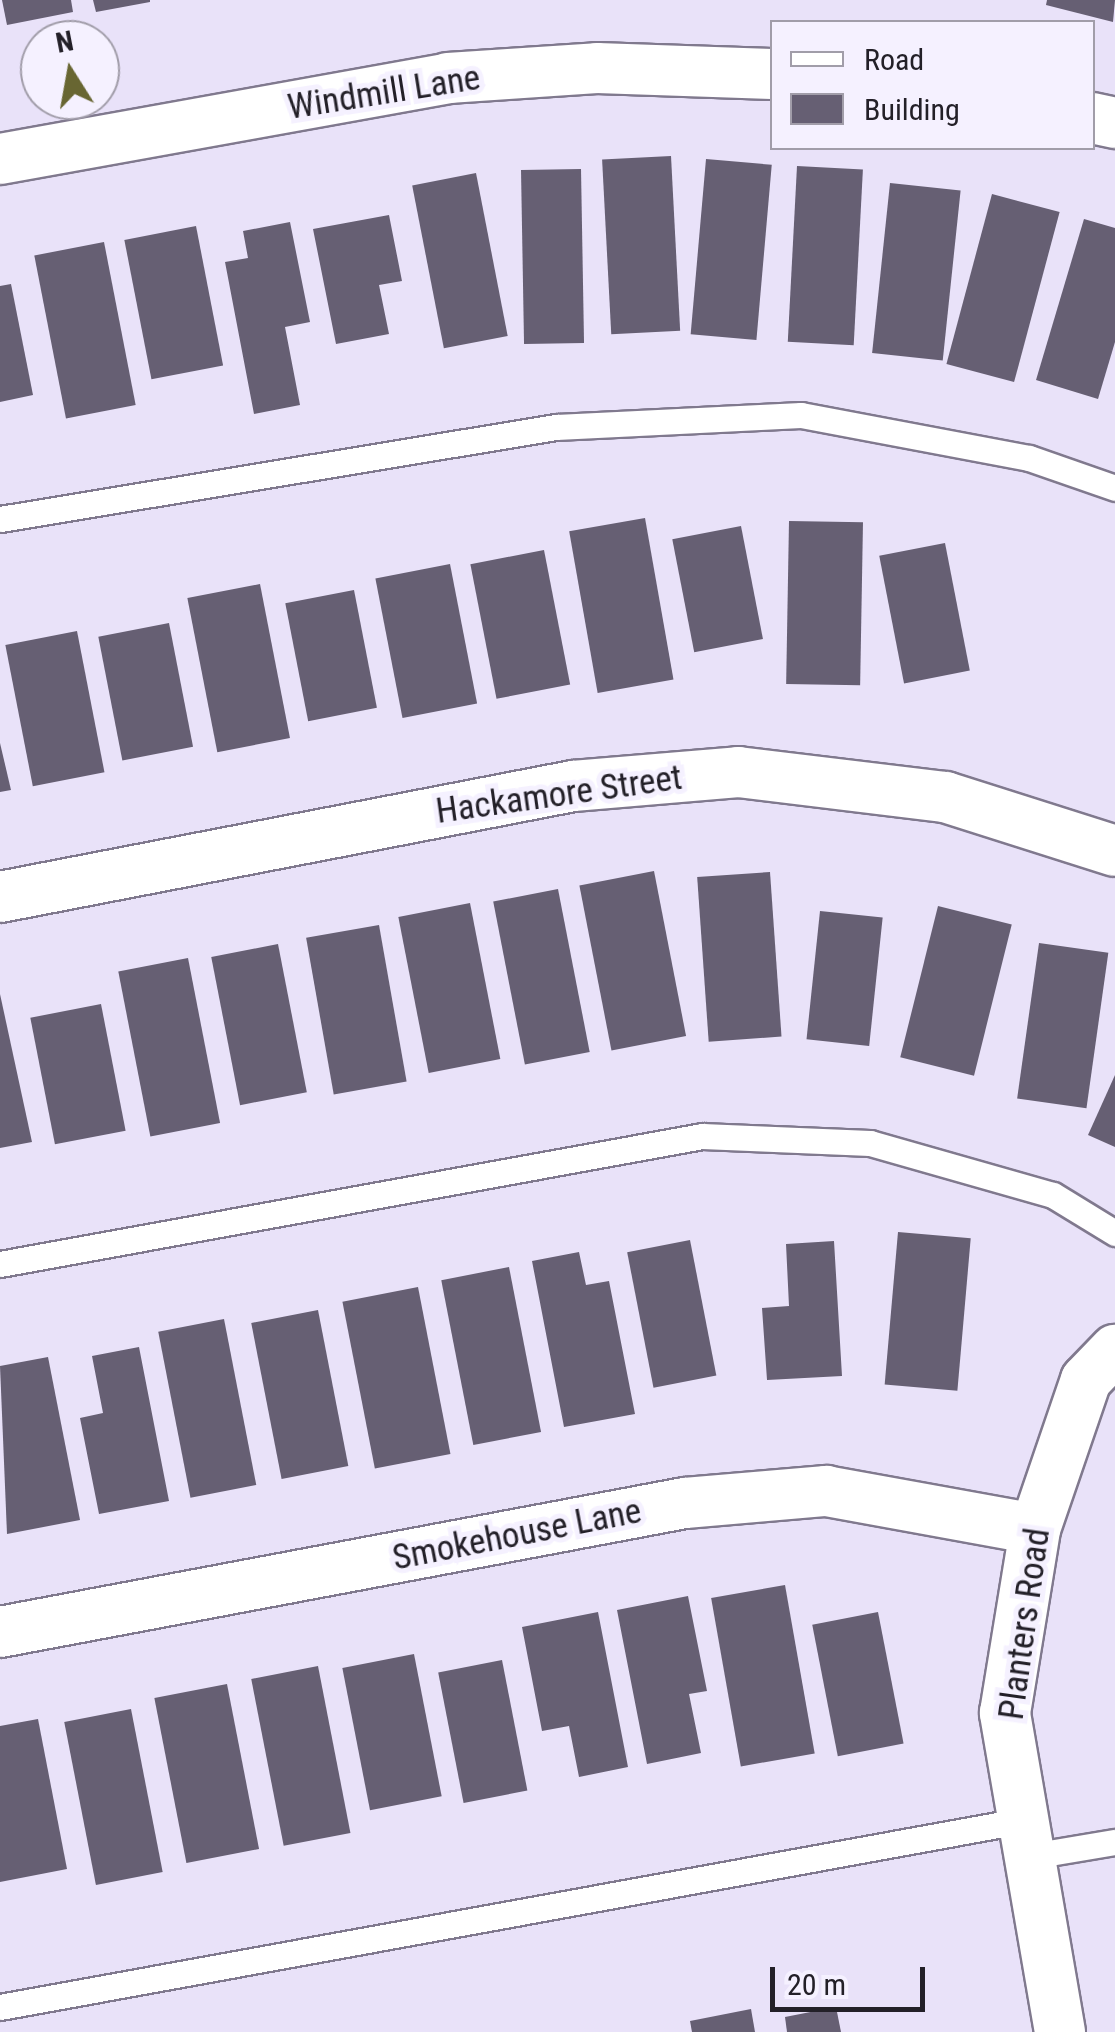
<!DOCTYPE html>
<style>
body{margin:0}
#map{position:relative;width:1115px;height:2032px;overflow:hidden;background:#e9e2f9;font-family:"Roboto Condensed",sans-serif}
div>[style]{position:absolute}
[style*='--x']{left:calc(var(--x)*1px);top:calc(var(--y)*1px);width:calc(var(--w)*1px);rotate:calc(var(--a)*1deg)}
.building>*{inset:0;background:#665f73;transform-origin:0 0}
.roads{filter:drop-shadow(2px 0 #80798e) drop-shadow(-2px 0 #80798e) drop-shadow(0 2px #80798e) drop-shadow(0 -2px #80798e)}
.service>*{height:25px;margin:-12.5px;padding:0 12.5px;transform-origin:12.5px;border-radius:12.5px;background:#fff}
.minor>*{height:50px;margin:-25px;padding:0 25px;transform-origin:25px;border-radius:25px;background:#fff}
span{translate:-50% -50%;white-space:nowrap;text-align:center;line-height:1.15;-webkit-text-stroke:10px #f5f1ff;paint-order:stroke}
.street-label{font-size:35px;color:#232028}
.legend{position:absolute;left:770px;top:20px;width:325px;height:130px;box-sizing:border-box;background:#f5f1ff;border:2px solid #a19da9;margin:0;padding:12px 18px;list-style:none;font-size:30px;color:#232028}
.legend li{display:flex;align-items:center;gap:20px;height:50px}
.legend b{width:50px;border:2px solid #a19da9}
.north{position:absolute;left:20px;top:20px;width:100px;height:100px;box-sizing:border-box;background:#f5f1ff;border:2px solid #a19da9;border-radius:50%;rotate:349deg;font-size:28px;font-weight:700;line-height:40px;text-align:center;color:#232028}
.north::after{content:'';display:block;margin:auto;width:35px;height:45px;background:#686632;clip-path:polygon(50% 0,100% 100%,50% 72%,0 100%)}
.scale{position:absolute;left:770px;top:1967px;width:155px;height:45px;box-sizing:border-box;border:5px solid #232028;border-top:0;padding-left:12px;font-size:30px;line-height:35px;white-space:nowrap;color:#232028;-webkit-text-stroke:8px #f5f1ff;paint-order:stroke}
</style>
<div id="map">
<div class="building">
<i style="clip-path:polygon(2px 0,71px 0,73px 12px,7px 25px)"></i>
<i style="clip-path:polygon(93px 0,150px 0,150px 2px,96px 12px)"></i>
<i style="clip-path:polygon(1047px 0,1115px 0,1113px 22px,1046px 5px)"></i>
<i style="left:671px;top:156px;width:175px;height:69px;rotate:87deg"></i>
<i style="left:706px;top:159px;width:66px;height:176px;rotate:5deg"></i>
<i style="left:797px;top:166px;width:66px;height:176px;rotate:3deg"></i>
<i style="left:581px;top:169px;width:174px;height:60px;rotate:89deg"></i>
<i style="left:476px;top:173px;width:166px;height:65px;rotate:79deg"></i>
<i style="left:890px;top:183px;width:71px;height:171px;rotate:6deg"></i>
<i style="left:992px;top:194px;width:70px;height:176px;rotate:15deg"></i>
<i style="clip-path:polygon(389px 215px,402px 281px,379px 285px,389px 334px,336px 344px,313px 229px)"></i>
<i style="clip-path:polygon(1084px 219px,1115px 228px,1115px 342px,1098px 399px,1036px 380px)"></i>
<i style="clip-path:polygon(290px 222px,310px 322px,285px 327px,300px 405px,254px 414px,225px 262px,248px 258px,243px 231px)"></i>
<i style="left:196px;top:226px;width:142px;height:73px;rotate:79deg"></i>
<i style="left:104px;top:242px;width:166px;height:71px;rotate:79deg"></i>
<i style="clip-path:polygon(11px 284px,33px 395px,0 402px,0 286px)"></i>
<i style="left:645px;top:518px;width:164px;height:77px;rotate:80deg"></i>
<i style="left:789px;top:521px;width:74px;height:163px;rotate:1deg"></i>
<i style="left:741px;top:526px;width:115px;height:70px;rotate:79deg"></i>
<i style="left:945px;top:543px;width:130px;height:67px;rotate:79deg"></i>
<i style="left:544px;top:550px;width:137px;height:75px;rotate:79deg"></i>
<i style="left:450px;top:564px;width:142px;height:76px;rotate:79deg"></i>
<i style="left:260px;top:584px;width:157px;height:74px;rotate:79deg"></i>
<i style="left:354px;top:590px;width:120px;height:70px;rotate:79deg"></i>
<i style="left:169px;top:623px;width:126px;height:72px;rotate:79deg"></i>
<i style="left:77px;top:631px;width:144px;height:73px;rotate:79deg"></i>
<i style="clip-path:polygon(0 743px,11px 790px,0 792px)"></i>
<i style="left:654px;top:871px;width:168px;height:76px;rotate:79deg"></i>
<i style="left:770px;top:872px;width:165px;height:73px;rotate:86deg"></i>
<i style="left:558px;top:889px;width:166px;height:66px;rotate:79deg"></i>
<i style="left:470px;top:903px;width:159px;height:73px;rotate:79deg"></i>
<i style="left:938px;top:906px;width:76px;height:156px;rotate:14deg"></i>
<i style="left:820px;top:911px;width:63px;height:129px;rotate:6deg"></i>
<i style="left:379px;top:925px;width:159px;height:74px;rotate:80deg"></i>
<i style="left:1039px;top:943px;width:70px;height:157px;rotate:8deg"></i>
<i style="left:278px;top:944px;width:151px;height:68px;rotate:79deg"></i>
<i style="left:188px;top:958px;width:168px;height:71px;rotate:79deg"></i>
<i style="clip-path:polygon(0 994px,32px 1142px,0 1148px)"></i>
<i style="left:101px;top:1004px;width:129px;height:72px;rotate:79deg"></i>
<i style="clip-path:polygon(1115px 1075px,1115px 1147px,1088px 1135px)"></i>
<i style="left:898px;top:1232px;width:73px;height:153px;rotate:5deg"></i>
<i style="left:690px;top:1240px;width:138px;height:64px;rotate:79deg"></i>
<i style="clip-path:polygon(834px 1241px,842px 1376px,767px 1380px,762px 1308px,789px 1306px,786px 1244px)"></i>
<i style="clip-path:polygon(579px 1252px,586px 1285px,609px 1281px,635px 1414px,564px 1427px,532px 1261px)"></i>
<i style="left:509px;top:1267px;width:168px;height:69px;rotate:79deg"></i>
<i style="left:418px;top:1287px;width:170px;height:77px;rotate:79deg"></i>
<i style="left:318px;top:1310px;width:159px;height:68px;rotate:79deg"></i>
<i style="left:224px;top:1319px;width:169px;height:67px;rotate:79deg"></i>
<i style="clip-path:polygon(139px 1347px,169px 1501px,99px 1514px,80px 1418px,103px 1413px,92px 1356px)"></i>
<i style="clip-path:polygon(48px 1357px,80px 1520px,7px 1534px,0 1366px)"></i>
<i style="left:785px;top:1585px;width:171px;height:75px;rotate:80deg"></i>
<i style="clip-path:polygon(688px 1596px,707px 1691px,689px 1694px,701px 1753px,647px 1764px,617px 1610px)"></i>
<i style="clip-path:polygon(598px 1612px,628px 1767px,579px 1777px,569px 1726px,542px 1731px,522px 1627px)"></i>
<i style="left:878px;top:1612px;width:134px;height:67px;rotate:79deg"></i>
<i style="left:414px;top:1654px;width:145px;height:73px;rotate:79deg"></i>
<i style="left:502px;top:1660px;width:133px;height:65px;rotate:79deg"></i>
<i style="left:318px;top:1666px;width:170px;height:68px;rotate:79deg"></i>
<i style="left:227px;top:1684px;width:168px;height:74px;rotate:79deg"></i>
<i style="left:131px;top:1709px;width:166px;height:68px;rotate:79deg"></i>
<i style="clip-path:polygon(38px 1719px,67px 1869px,0 1882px,0 1726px)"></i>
<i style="clip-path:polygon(836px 2007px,841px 2032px,787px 2032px,785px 2017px)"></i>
<i style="clip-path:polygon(751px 2009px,755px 2032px,692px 2032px,690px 2021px)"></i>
</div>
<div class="roads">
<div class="service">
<i style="--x:0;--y:519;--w:564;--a:-9.4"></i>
<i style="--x:556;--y:427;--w:245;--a:-2.8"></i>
<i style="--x:801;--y:415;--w:232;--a:10.7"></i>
<i style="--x:1029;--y:458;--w:91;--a:19.2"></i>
<i style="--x:0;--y:1264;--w:714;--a:-10.33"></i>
<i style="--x:702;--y:1136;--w:168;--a:2.4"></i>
<i style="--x:870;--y:1143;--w:190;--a:15.9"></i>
<i style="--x:1053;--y:1195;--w:73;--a:31.5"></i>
<i style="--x:1025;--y:1857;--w:91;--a:-9.5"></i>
<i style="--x:0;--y:2007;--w:1036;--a:-10.34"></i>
</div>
<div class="minor">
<i style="--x:1092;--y:118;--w:24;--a:12"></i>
<i style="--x:0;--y:159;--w:455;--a:-10.2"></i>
<i style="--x:448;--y:78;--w:149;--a:-3.8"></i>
<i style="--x:597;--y:68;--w:175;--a:2"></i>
<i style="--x:0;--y:897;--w:584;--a:-10.96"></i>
<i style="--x:573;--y:786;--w:166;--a:-4.8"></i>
<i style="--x:738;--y:772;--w:209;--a:6.9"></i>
<i style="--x:945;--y:797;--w:178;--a:17.6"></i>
<i style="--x:0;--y:1632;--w:697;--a:-10.67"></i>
<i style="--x:685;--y:1503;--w:142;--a:-4.9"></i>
<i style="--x:826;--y:1491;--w:212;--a:10.3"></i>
<i style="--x:1060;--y:2032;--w:324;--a:-99.8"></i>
<i style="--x:1005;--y:1713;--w:186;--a:-80.7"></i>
<i style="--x:1035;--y:1529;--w:157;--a:-71.1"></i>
<i style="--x:1086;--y:1380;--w:42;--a:-46"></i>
</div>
</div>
<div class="street-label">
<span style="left:384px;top:93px;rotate:-9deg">Windmill Lane</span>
<span style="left:559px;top:795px;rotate:-8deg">Hackamore Street</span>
<span style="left:517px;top:1535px;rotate:-11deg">Smokehouse Lane</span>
<span style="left:1025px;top:1624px;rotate:-82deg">Planters Road</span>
</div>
<ul class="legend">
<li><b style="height:12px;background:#fff"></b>Road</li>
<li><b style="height:28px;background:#665f73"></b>Building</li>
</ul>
<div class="north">N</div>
<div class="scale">20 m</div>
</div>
